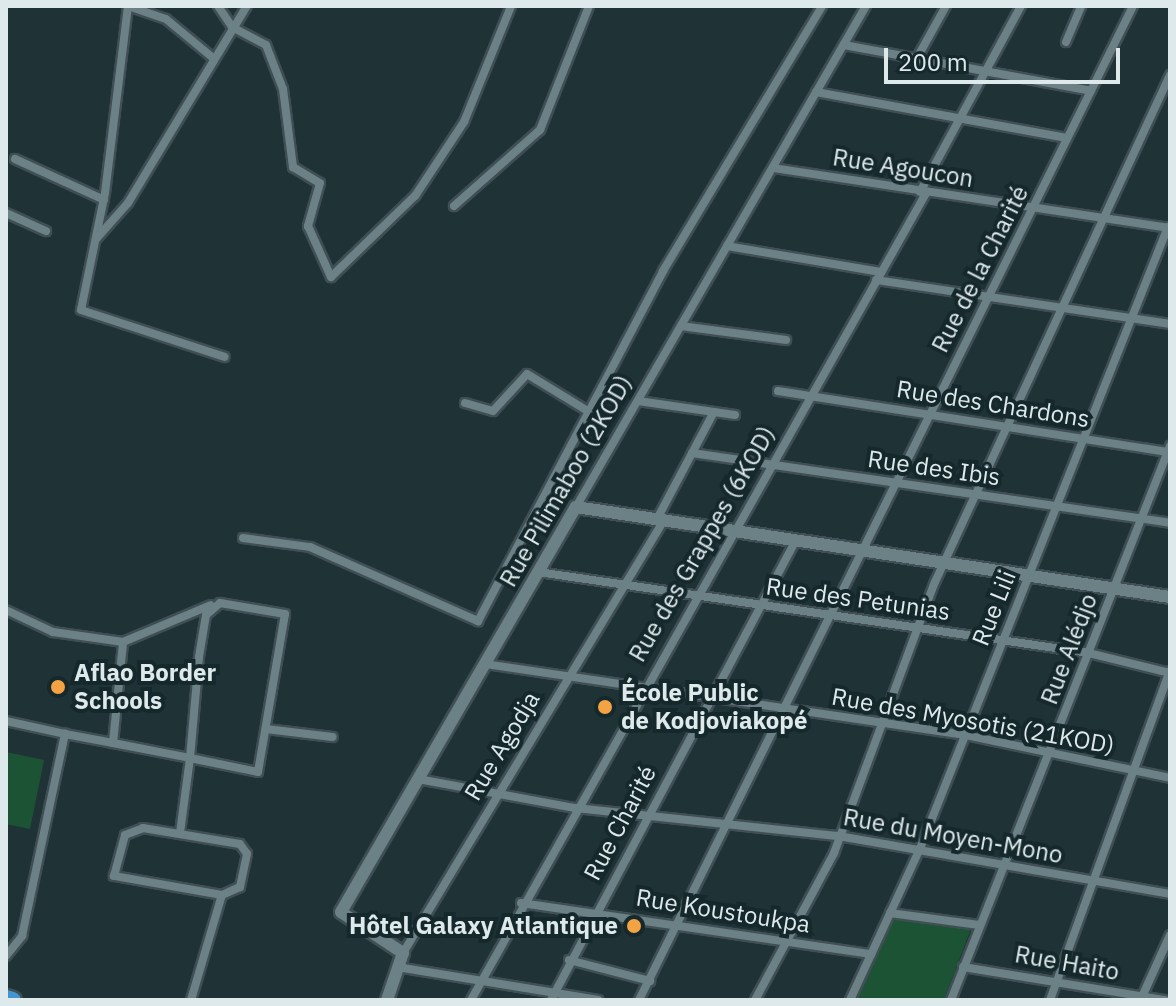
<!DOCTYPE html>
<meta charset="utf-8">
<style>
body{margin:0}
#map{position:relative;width:1176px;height:1006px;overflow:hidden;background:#1f3236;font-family:"IBM Plex Sans",sans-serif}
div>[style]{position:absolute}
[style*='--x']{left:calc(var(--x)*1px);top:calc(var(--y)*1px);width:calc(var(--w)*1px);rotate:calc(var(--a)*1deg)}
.green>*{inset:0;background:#1d5335}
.roads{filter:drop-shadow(2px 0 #3f4f54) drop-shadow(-2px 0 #3f4f54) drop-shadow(0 2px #3f4f54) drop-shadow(0 -2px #3f4f54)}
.street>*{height:8px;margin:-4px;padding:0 4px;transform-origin:4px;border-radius:4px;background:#6c8186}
.secondary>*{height:12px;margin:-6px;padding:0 6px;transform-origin:6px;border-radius:6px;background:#6c8186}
.highway>*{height:16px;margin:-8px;padding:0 8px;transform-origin:8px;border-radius:8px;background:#4294d2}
.dots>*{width:22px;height:22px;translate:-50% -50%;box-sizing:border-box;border:4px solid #15282c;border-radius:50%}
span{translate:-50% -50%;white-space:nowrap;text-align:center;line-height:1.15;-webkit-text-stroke:8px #15282c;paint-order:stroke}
.street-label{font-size:24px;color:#dee9ec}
.poi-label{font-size:24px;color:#dee9ec;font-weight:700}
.left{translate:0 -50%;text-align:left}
.right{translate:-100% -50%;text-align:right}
.frame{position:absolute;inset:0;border:8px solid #dee9ec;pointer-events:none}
.scale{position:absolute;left:884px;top:48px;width:236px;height:36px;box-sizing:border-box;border:4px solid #dee9ec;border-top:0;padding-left:10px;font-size:24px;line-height:28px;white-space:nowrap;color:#dee9ec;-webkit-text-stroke:6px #15282c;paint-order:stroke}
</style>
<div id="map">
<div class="green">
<i style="clip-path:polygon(6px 752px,44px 760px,30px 829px,6px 824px)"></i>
<i style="clip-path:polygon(895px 917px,972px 926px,944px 1000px,857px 1000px)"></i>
</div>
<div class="roads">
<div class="street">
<i style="--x:128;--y:6;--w:188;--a:97"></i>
<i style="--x:105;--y:193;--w:119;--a:101.6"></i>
<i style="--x:81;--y:310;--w:151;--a:18.1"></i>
<i style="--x:128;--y:6;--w:40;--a:18.9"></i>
<i style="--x:166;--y:19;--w:60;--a:39.6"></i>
<i style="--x:218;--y:6;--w:25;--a:56"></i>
<i style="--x:232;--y:27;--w:38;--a:28"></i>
<i style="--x:266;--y:45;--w:47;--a:68.9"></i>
<i style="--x:283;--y:89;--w:79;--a:82.7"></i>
<i style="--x:293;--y:167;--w:31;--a:31"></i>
<i style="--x:320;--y:183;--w:45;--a:105.6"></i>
<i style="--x:308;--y:226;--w:56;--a:65.7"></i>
<i style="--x:331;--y:277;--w:117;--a:-44"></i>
<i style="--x:415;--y:196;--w:89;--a:-56.5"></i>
<i style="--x:464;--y:122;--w:125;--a:-67.9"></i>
<i style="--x:1066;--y:42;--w:39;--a:-67"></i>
<i style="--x:844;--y:45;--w:251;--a:10.5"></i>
<i style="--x:917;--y:58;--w:60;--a:-60.9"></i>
<i style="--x:816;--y:92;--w:255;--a:10.4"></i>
<i style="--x:15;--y:159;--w:98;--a:24.7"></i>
<i style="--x:773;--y:168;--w:402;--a:8.6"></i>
<i style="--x:920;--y:192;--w:212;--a:-61.5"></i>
<i style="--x:454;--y:206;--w:115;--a:-41.5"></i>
<i style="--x:540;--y:130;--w:133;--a:-68.4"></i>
<i style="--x:6;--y:213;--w:44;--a:24.2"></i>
<i style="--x:96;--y:239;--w:48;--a:-48.4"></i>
<i style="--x:128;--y:203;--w:230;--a:-58.9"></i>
<i style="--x:727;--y:246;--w:155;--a:9.6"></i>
<i style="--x:876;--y:280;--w:297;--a:8.5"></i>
<i style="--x:681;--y:326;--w:106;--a:7.6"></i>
<i style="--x:778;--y:391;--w:396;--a:8.9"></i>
<i style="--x:638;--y:401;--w:98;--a:8.2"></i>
<i style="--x:465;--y:403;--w:29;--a:16"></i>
<i style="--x:493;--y:411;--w:50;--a:-47.4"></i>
<i style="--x:527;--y:374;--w:69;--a:31.4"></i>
<i style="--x:692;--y:453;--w:483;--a:8.3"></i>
<i style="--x:576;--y:507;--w:579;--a:-59.94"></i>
<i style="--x:657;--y:519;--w:121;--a:-62"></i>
<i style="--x:243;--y:538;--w:68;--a:7.7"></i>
<i style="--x:310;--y:547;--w:184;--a:23.8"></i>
<i style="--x:478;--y:621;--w:396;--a:-62.1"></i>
<i style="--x:663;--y:271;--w:309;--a:-59"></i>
<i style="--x:538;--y:572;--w:557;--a:8.36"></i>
<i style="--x:1089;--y:653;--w:83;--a:13.9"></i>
<i style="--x:6;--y:610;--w:52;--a:25.1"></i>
<i style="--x:53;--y:632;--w:71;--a:8.1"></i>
<i style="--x:123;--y:642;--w:95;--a:-22.8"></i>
<i style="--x:485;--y:664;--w:485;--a:8.4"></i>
<i style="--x:965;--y:735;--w:209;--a:11.8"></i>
<i style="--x:6;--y:721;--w:60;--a:12.4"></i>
<i style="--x:65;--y:734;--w:49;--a:10.6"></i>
<i style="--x:113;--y:743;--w:78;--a:11"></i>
<i style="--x:190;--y:758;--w:69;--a:11.6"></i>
<i style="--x:258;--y:772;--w:160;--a:-80.3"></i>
<i style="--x:285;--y:614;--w:66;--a:-170.4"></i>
<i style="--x:220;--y:603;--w:18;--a:139"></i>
<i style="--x:206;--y:615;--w:43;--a:99.5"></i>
<i style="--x:199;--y:657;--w:101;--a:95.1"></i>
<i style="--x:190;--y:758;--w:76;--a:97.6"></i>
<i style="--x:266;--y:729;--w:67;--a:6.8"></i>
<i style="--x:113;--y:743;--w:101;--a:-84.3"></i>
<i style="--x:418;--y:779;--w:160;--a:10.5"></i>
<i style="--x:575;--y:808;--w:264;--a:6.1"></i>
<i style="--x:838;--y:836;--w:337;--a:9.9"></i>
<i style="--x:521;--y:903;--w:354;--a:8.3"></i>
<i style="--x:890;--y:913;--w:90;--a:7.7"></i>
<i style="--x:403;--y:953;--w:506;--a:-58.92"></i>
<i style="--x:6;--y:956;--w:26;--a:-51"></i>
<i style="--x:22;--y:936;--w:207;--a:-78"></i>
<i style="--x:569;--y:960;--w:84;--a:14.5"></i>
<i style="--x:397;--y:967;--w:204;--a:9.3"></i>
<i style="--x:963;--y:967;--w:205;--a:9.3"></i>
<i style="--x:1141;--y:999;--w:70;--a:-65.6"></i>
<i style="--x:191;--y:1000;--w:109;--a:-73.6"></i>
<i style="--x:222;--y:895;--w:110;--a:-170"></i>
<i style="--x:114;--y:876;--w:42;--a:-75"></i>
<i style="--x:125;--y:835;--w:19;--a:-21"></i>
<i style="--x:143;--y:828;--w:98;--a:9.4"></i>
<i style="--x:240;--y:844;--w:12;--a:55"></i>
<i style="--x:247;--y:854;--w:34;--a:102"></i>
<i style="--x:240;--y:887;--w:20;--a:156"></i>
<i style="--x:471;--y:1000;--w:926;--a:-60.58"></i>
<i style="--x:551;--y:1000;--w:521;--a:-61.96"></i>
<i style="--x:639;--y:1000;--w:1110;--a:-63.57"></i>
<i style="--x:755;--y:1000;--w:167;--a:-61.7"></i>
<i style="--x:834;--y:853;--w:289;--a:-69.6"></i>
<i style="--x:935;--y:582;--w:559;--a:-65.13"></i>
<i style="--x:850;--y:1000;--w:164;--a:-65.2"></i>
<i style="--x:919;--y:851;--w:672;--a:-68.25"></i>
<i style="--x:951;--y:1000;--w:596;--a:-68.43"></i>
<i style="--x:1050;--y:1000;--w:350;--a:-70"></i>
</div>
<div class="secondary">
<i style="--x:387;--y:1000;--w:50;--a:-71.2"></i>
<i style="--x:403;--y:953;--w:74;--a:-146.5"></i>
<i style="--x:341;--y:912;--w:468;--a:-59.9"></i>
<i style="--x:576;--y:507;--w:601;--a:8.62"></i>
</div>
<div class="highway">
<i style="--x:6;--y:998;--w:7;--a:16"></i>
</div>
</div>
<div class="dots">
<i style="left:58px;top:687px;background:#f4a344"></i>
<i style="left:605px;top:707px;background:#f4a344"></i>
<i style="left:634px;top:926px;background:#f4a344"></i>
</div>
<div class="street-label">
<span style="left:903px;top:168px;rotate:9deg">Rue Agoucon</span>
<span style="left:980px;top:269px;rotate:-63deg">Rue de la Charité</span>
<span style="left:993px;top:404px;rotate:9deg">Rue des Chardons</span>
<span style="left:934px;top:468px;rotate:8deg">Rue des Ibis</span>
<span style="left:566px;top:481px;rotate:-60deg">Rue Pilimaboo (2KOD)</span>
<span style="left:702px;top:544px;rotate:-60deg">Rue des Grappes (6KOD)</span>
<span style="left:858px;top:599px;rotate:8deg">Rue des Petunias</span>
<span style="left:994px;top:608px;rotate:-68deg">Rue Lili</span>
<span style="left:1069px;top:649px;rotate:-69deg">Rue Alédjo</span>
<span style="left:973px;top:721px;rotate:10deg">Rue des Myosotis (21KOD)</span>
<span style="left:502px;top:746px;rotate:-59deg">Rue Agodja</span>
<span style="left:620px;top:823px;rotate:-62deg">Rue Charité</span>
<span style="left:953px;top:836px;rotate:10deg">Rue du Moyen-Mono</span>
<span style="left:723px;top:911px;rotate:9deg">Rue Koustoukpa</span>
<span style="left:1067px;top:963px;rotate:10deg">Rue Haito</span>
</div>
<div class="poi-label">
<span class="left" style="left:74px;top:687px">Aflao Border<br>Schools</span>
<span class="left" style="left:621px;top:707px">École Public<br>de Kodjoviakopé</span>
<span class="right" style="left:618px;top:926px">Hôtel Galaxy Atlantique</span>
</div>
<div class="frame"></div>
<div class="scale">200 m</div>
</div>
